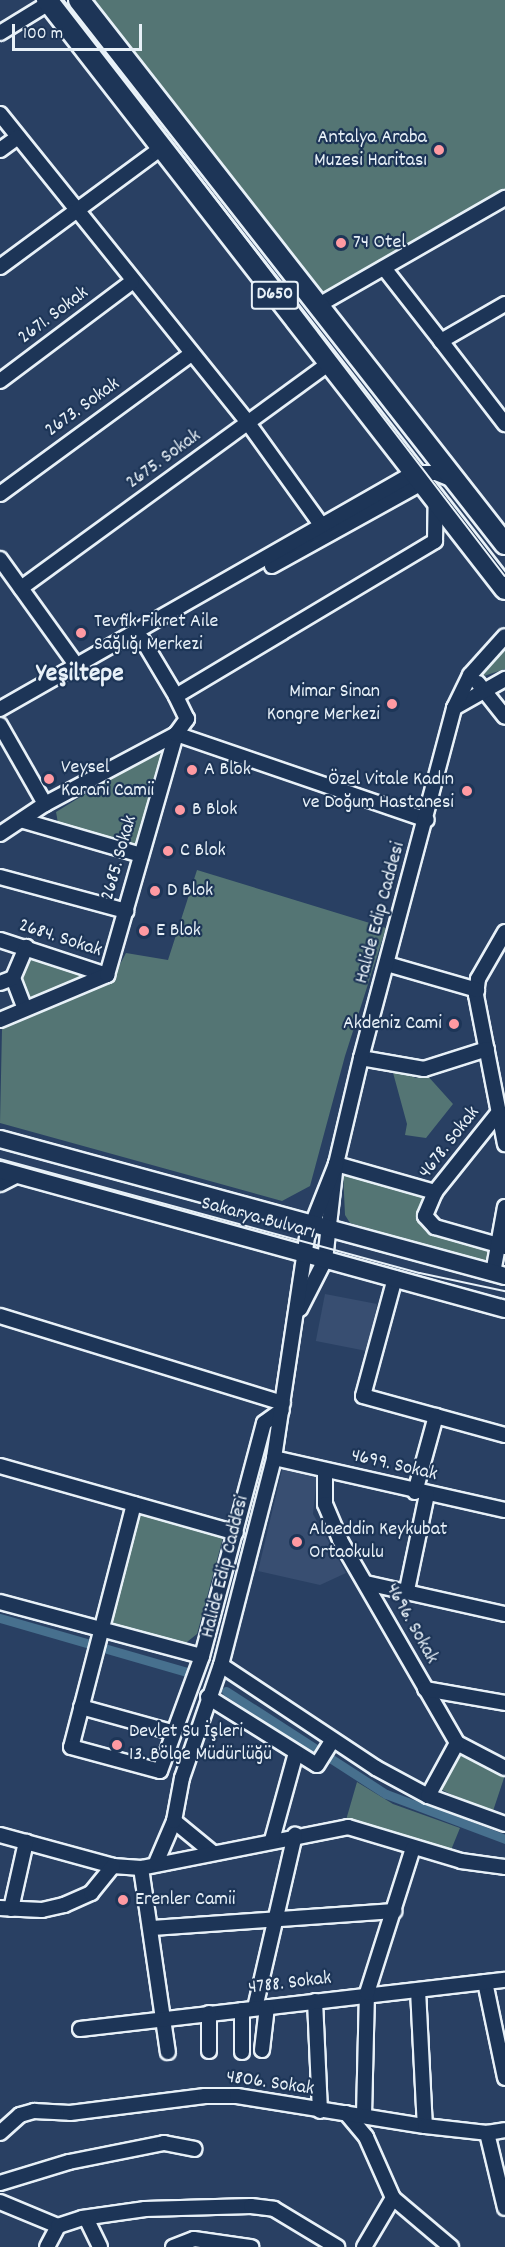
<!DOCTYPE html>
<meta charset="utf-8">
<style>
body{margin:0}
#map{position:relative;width:505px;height:2247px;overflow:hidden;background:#294063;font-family:Dekko,sans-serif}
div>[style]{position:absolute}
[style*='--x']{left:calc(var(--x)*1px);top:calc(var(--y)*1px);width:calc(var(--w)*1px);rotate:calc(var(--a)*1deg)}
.built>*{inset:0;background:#384e71;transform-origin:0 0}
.green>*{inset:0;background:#547574}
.canal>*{height:9px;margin:-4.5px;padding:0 4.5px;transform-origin:4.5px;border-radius:4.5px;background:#47708e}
.roads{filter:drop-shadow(2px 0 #e8f1f8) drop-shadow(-2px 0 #e8f1f8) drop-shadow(0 2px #e8f1f8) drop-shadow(0 -2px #e8f1f8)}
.minor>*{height:14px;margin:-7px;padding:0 7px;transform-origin:7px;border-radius:7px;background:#1d3557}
.major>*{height:16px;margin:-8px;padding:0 8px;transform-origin:8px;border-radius:8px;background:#1d3557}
.highway>*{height:20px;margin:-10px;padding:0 10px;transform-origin:10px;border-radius:10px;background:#1d3557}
.tram>*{height:1.5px;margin:-0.75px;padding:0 0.75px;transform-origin:0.75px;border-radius:0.75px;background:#e8f1f8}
.dots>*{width:16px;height:16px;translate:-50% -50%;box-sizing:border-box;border:3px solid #1d3557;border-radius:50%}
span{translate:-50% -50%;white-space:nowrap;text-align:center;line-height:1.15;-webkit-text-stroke:4.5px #1d3557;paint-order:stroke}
.shield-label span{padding:2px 4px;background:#1d3557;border:2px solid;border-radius:4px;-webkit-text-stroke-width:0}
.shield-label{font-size:18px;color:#e8f1f8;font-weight:700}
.poi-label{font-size:20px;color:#e8f1f8}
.right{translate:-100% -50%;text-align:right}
.left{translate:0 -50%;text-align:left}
.street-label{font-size:20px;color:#e8f1f8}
.district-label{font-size:26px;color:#e8f1f8;font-weight:700}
.scale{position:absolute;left:12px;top:24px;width:130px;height:27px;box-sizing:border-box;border:3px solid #e8f1f8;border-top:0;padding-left:8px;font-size:18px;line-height:21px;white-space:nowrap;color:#e8f1f8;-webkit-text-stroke:4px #1d3557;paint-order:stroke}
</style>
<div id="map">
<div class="built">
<i style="left:325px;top:1294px;width:53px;height:48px;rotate:11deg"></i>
<i style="clip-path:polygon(283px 1466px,317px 1476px,313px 1514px,346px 1573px,320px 1585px,258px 1571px)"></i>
</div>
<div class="green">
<i style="clip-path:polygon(80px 0,505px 0,505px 197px,317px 306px)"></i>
<i style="clip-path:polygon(505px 650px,505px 669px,481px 677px,483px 668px)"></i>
<i style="clip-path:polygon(158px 749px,165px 754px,138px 847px,58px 823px,56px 812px)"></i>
<i style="clip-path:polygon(197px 870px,386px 928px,345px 1056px,310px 1186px,282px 1201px,0 1123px,2px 1029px,110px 983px,126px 953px,168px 960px)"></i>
<i style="clip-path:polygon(29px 953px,89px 976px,30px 1002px,20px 976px)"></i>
<i style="clip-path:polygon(392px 1069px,416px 1078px,426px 1074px,453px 1104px,426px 1138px,405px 1135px,407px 1124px)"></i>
<i style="clip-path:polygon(343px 1172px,425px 1195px,420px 1216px,426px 1230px,491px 1248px,488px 1264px,350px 1223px,345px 1215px)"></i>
<i style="clip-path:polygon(139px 1510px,224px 1534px,197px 1634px,187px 1642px,171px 1643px,103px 1623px)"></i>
<i style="clip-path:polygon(459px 1750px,505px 1775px,492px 1814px,438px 1788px)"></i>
<i style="clip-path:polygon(357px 1782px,393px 1804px,460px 1828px,451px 1850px,346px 1820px)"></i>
</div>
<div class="canal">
<i style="--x:0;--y:1618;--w:195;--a:16.1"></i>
<i style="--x:226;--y:1691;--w:190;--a:32.8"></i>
<i style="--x:386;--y:1794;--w:127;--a:20.7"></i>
</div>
<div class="roads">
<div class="minor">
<i style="--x:0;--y:33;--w:57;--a:-31.5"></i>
<i style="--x:0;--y:114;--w:396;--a:51.2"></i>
<i style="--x:248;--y:423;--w:127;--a:54.3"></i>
<i style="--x:0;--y:150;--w:22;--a:-36"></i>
<i style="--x:0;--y:267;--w:199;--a:-36.4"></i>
<i style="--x:384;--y:268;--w:93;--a:52"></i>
<i style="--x:505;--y:304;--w:74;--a:150"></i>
<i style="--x:441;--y:341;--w:105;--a:52.4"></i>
<i style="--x:317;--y:306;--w:217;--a:-29.9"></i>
<i style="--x:0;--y:381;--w:165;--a:-36.9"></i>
<i style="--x:0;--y:494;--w:235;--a:-36.2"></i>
<i style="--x:0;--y:559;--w:132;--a:54.3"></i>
<i style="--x:272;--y:566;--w:171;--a:-29"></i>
<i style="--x:21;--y:588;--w:381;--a:-36.1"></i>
<i style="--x:142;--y:639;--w:66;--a:59.2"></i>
<i style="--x:478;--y:683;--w:43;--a:51.5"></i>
<i style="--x:454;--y:708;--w:59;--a:-29.6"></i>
<i style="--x:0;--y:709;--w:477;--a:-29.7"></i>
<i style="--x:414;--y:473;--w:22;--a:0"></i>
<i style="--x:436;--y:473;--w:18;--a:22"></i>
<i style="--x:0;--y:725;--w:91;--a:60.3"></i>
<i style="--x:24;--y:821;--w:122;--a:16.2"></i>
<i style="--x:0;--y:834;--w:54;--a:-33.7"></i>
<i style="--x:45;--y:804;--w:149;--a:-28.1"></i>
<i style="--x:176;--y:734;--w:265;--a:18.9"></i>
<i style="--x:0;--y:877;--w:131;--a:15.1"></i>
<i style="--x:505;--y:932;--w:54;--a:119.9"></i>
<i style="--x:478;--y:979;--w:16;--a:97"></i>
<i style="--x:476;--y:995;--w:152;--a:79"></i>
<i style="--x:0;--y:940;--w:113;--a:18.1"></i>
<i style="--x:387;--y:964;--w:94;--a:16.1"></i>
<i style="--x:13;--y:978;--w:33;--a:69"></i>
<i style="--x:0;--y:983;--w:14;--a:-21"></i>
<i style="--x:13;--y:978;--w:34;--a:-67"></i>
<i style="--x:0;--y:1020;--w:116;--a:-22.8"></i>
<i style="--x:107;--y:975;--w:251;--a:-74"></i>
<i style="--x:176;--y:734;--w:19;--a:-54"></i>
<i style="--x:187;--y:719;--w:25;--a:-116"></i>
<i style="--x:176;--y:696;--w:302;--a:-30.9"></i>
<i style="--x:435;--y:541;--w:39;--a:-89"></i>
<i style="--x:361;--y:1058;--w:64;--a:9.9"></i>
<i style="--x:424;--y:1069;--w:66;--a:-17.6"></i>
<i style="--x:499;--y:1112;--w:102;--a:128.7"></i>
<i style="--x:435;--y:1192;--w:26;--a:113"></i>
<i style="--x:425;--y:1216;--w:15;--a:48"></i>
<i style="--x:435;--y:1227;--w:73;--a:15.9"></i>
<i style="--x:336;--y:1164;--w:103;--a:15.8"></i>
<i style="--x:0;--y:1184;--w:20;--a:-27"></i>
<i style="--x:493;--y:1273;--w:67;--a:-79.7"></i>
<i style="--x:395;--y:1278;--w:122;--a:105.2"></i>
<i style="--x:363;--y:1396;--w:147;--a:15.4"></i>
<i style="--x:300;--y:1309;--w:55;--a:-63"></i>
<i style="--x:325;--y:1260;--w:97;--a:-83.5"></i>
<i style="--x:336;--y:1164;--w:109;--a:-76.7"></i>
<i style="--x:361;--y:1058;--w:362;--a:-75.1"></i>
<i style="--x:454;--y:708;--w:37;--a:-64"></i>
<i style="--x:470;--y:675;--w:52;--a:-48.1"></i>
<i style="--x:0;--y:1316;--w:296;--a:17.1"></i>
<i style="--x:274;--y:1458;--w:237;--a:12.7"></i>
<i style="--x:0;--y:1466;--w:245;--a:15.8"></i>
<i style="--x:325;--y:1471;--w:33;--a:90"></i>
<i style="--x:325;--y:1504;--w:39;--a:67"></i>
<i style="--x:340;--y:1540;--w:234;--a:60"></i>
<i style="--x:457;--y:1743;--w:54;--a:27.5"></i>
<i style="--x:415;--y:1492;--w:79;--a:-74.6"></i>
<i style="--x:134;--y:1504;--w:251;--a:104.5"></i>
<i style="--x:71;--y:1747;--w:92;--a:15.1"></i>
<i style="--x:160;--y:1771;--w:122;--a:-69.9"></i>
<i style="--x:202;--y:1656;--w:241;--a:-75.1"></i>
<i style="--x:264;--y:1423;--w:22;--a:-36"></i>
<i style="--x:366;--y:1583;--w:142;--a:12.6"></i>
<i style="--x:407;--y:1590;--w:98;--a:-78.2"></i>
<i style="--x:0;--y:1602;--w:209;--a:15"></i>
<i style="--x:221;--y:1665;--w:186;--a:33.6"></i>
<i style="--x:376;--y:1768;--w:59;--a:28.3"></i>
<i style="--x:428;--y:1796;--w:82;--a:20"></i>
<i style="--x:425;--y:1689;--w:81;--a:9.9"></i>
<i style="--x:208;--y:1697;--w:128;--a:32"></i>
<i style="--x:317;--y:1765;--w:28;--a:-58"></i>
<i style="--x:81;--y:1707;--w:93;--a:15.5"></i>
<i style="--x:428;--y:1796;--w:60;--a:-61.3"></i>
<i style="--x:174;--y:1821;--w:50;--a:39.4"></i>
<i style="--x:0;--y:1835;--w:117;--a:15.3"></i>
<i style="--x:113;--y:1866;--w:28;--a:4"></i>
<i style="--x:141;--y:1868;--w:211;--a:-11.2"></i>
<i style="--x:348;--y:1827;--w:118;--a:16.7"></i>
<i style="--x:461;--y:1861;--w:44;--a:7.8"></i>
<i style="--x:272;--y:1840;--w:90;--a:-74.6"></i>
<i style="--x:156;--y:1863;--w:46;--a:-66.8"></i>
<i style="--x:174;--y:1821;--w:44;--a:-79.5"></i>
<i style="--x:182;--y:1778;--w:120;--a:-71"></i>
<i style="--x:221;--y:1665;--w:214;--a:-75.6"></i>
<i style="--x:274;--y:1458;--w:223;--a:-81.5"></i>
<i style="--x:307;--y:1237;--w:79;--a:-68.3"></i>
<i style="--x:141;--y:1868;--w:186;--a:81.7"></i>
<i style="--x:0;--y:1908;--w:42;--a:2.7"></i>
<i style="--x:42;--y:1910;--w:23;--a:-13"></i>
<i style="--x:64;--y:1905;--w:30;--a:-24"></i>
<i style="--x:91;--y:1893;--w:35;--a:-51"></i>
<i style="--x:11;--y:1909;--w:69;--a:-77.4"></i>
<i style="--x:152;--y:1928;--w:243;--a:-4"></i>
<i style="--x:485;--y:1982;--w:98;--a:78.2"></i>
<i style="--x:418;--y:1990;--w:136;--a:87.1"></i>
<i style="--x:315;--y:2001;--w:110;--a:87.4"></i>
<i style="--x:255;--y:2008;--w:178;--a:-77"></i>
<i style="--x:242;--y:2010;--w:42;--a:90"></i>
<i style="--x:80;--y:2029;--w:428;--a:-6.6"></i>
<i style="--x:262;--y:2050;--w:43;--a:-83.4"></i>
<i style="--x:209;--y:2051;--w:38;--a:-90"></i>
<i style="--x:346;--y:2113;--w:31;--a:50"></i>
<i style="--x:366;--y:2137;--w:67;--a:66.1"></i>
<i style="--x:393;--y:2198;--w:76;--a:40.2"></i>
<i style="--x:364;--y:2115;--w:122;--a:-88.6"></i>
<i style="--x:367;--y:1993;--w:152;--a:-72.4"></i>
<i style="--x:0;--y:2133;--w:27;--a:-42"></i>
<i style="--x:20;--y:2115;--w:15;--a:-16"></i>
<i style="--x:34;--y:2111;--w:36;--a:3"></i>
<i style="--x:70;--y:2113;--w:136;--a:-7.2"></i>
<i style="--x:205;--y:2096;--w:32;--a:0"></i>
<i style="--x:237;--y:2096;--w:190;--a:9.1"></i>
<i style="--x:425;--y:2126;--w:62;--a:6.4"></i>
<i style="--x:487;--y:2133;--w:18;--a:-9"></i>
<i style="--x:487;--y:2133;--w:77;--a:76.5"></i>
<i style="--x:0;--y:2183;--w:72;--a:-16.9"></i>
<i style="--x:69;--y:2162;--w:97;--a:-11.3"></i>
<i style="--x:164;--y:2143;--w:31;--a:11"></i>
<i style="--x:0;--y:2202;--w:63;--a:22.5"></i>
<i style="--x:86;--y:2218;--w:32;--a:64"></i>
<i style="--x:47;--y:2247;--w:24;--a:-62"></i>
<i style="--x:58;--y:2226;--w:25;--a:-18"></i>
<i style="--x:82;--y:2218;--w:64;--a:-8.1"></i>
<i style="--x:145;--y:2209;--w:106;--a:-1.6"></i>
<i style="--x:251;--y:2206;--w:23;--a:7"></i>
<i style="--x:274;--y:2209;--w:74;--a:31.1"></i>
<i style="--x:173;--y:2247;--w:22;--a:-21"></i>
<i style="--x:194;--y:2239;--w:58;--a:8"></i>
<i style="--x:364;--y:2247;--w:57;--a:-59.4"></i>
</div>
<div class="major">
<i style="--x:0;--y:1139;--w:523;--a:15.18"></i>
<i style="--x:0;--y:1170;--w:524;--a:15.39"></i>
</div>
<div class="highway">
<i style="--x:47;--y:0;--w:746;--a:52.13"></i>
<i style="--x:79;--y:0;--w:691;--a:51.94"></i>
</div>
</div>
<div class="tram">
<i style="--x:64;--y:0;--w:725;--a:52.56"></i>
<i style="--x:0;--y:1159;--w:435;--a:15.2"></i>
<i style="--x:420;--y:1273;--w:87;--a:12"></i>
</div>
<div class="dots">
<i style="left:439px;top:150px;background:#ff9aa2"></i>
<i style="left:341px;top:243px;background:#ff9aa2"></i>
<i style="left:81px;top:633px;background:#ff9aa2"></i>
<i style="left:392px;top:704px;background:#ff9aa2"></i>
<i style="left:192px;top:770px;background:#ff9aa2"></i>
<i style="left:49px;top:779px;background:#ff9aa2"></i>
<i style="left:467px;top:791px;background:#ff9aa2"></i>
<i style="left:180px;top:810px;background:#ff9aa2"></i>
<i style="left:168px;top:851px;background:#ff9aa2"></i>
<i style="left:155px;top:891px;background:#ff9aa2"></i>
<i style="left:144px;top:931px;background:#ff9aa2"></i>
<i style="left:454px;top:1024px;background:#ff9aa2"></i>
<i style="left:297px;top:1542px;background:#ff9aa2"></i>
<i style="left:117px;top:1745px;background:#ff9aa2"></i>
<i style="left:123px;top:1900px;background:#ff9aa2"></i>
</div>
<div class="shield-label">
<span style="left:275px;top:295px">D650</span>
</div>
<div class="poi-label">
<span class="right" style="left:427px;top:150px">Antalya Araba<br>Muzesi Haritası</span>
<span class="left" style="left:353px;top:243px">74 Otel</span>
<span class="left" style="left:94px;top:634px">Tevfik Fikret Aile<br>Sağlığı Merkezi</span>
<span class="right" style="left:380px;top:704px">Mimar Sinan<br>Kongre Merkezi</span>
<span class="left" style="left:61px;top:780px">Veysel<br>Karani Camii</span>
<span class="left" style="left:204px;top:770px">A Blok</span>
<span class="right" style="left:454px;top:792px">Özel Vitale Kadın<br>ve Doğum Hastanesi</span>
<span class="left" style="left:192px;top:810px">B Blok</span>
<span class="left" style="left:180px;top:851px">C Blok</span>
<span class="left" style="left:167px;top:891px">D Blok</span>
<span class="left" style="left:156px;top:931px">E Blok</span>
<span class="right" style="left:442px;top:1024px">Akdeniz Cami</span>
<span class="left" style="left:309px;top:1542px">Alaeddin Keykubat<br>Ortaokulu</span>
<span class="left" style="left:129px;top:1744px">Devlet Su İşleri<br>13. Bölge Müdürlüğü</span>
<span class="left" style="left:135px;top:1900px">Erenler Camii</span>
</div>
<div class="street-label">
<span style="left:54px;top:316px;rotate:-37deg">2671. Sokak</span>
<span style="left:83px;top:408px;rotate:-36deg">2673. Sokak</span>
<span style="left:164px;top:460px;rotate:-36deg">2675. Sokak</span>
<span style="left:120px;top:858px;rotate:-74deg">2685. Sokak</span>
<span style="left:381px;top:913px;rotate:-75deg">Halide Edip Caddesi</span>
<span style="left:60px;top:939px;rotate:18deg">2684. Sokak</span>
<span style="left:450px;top:1143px;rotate:-52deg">4678. Sokak</span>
<span style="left:258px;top:1219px;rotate:15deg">Sakarya Bulvarı</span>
<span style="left:394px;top:1466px;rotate:13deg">4699. Sokak</span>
<span style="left:226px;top:1567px;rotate:-76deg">Halide Edip Caddesi</span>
<span style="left:411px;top:1624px;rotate:61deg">4696. Sokak</span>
<span style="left:290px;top:1984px;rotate:-7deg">4788. Sokak</span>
<span style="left:270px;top:2084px;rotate:8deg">4806. Sokak</span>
</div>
<div class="district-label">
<span style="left:80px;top:675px">Yeşiltepe</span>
</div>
<div class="scale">100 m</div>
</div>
